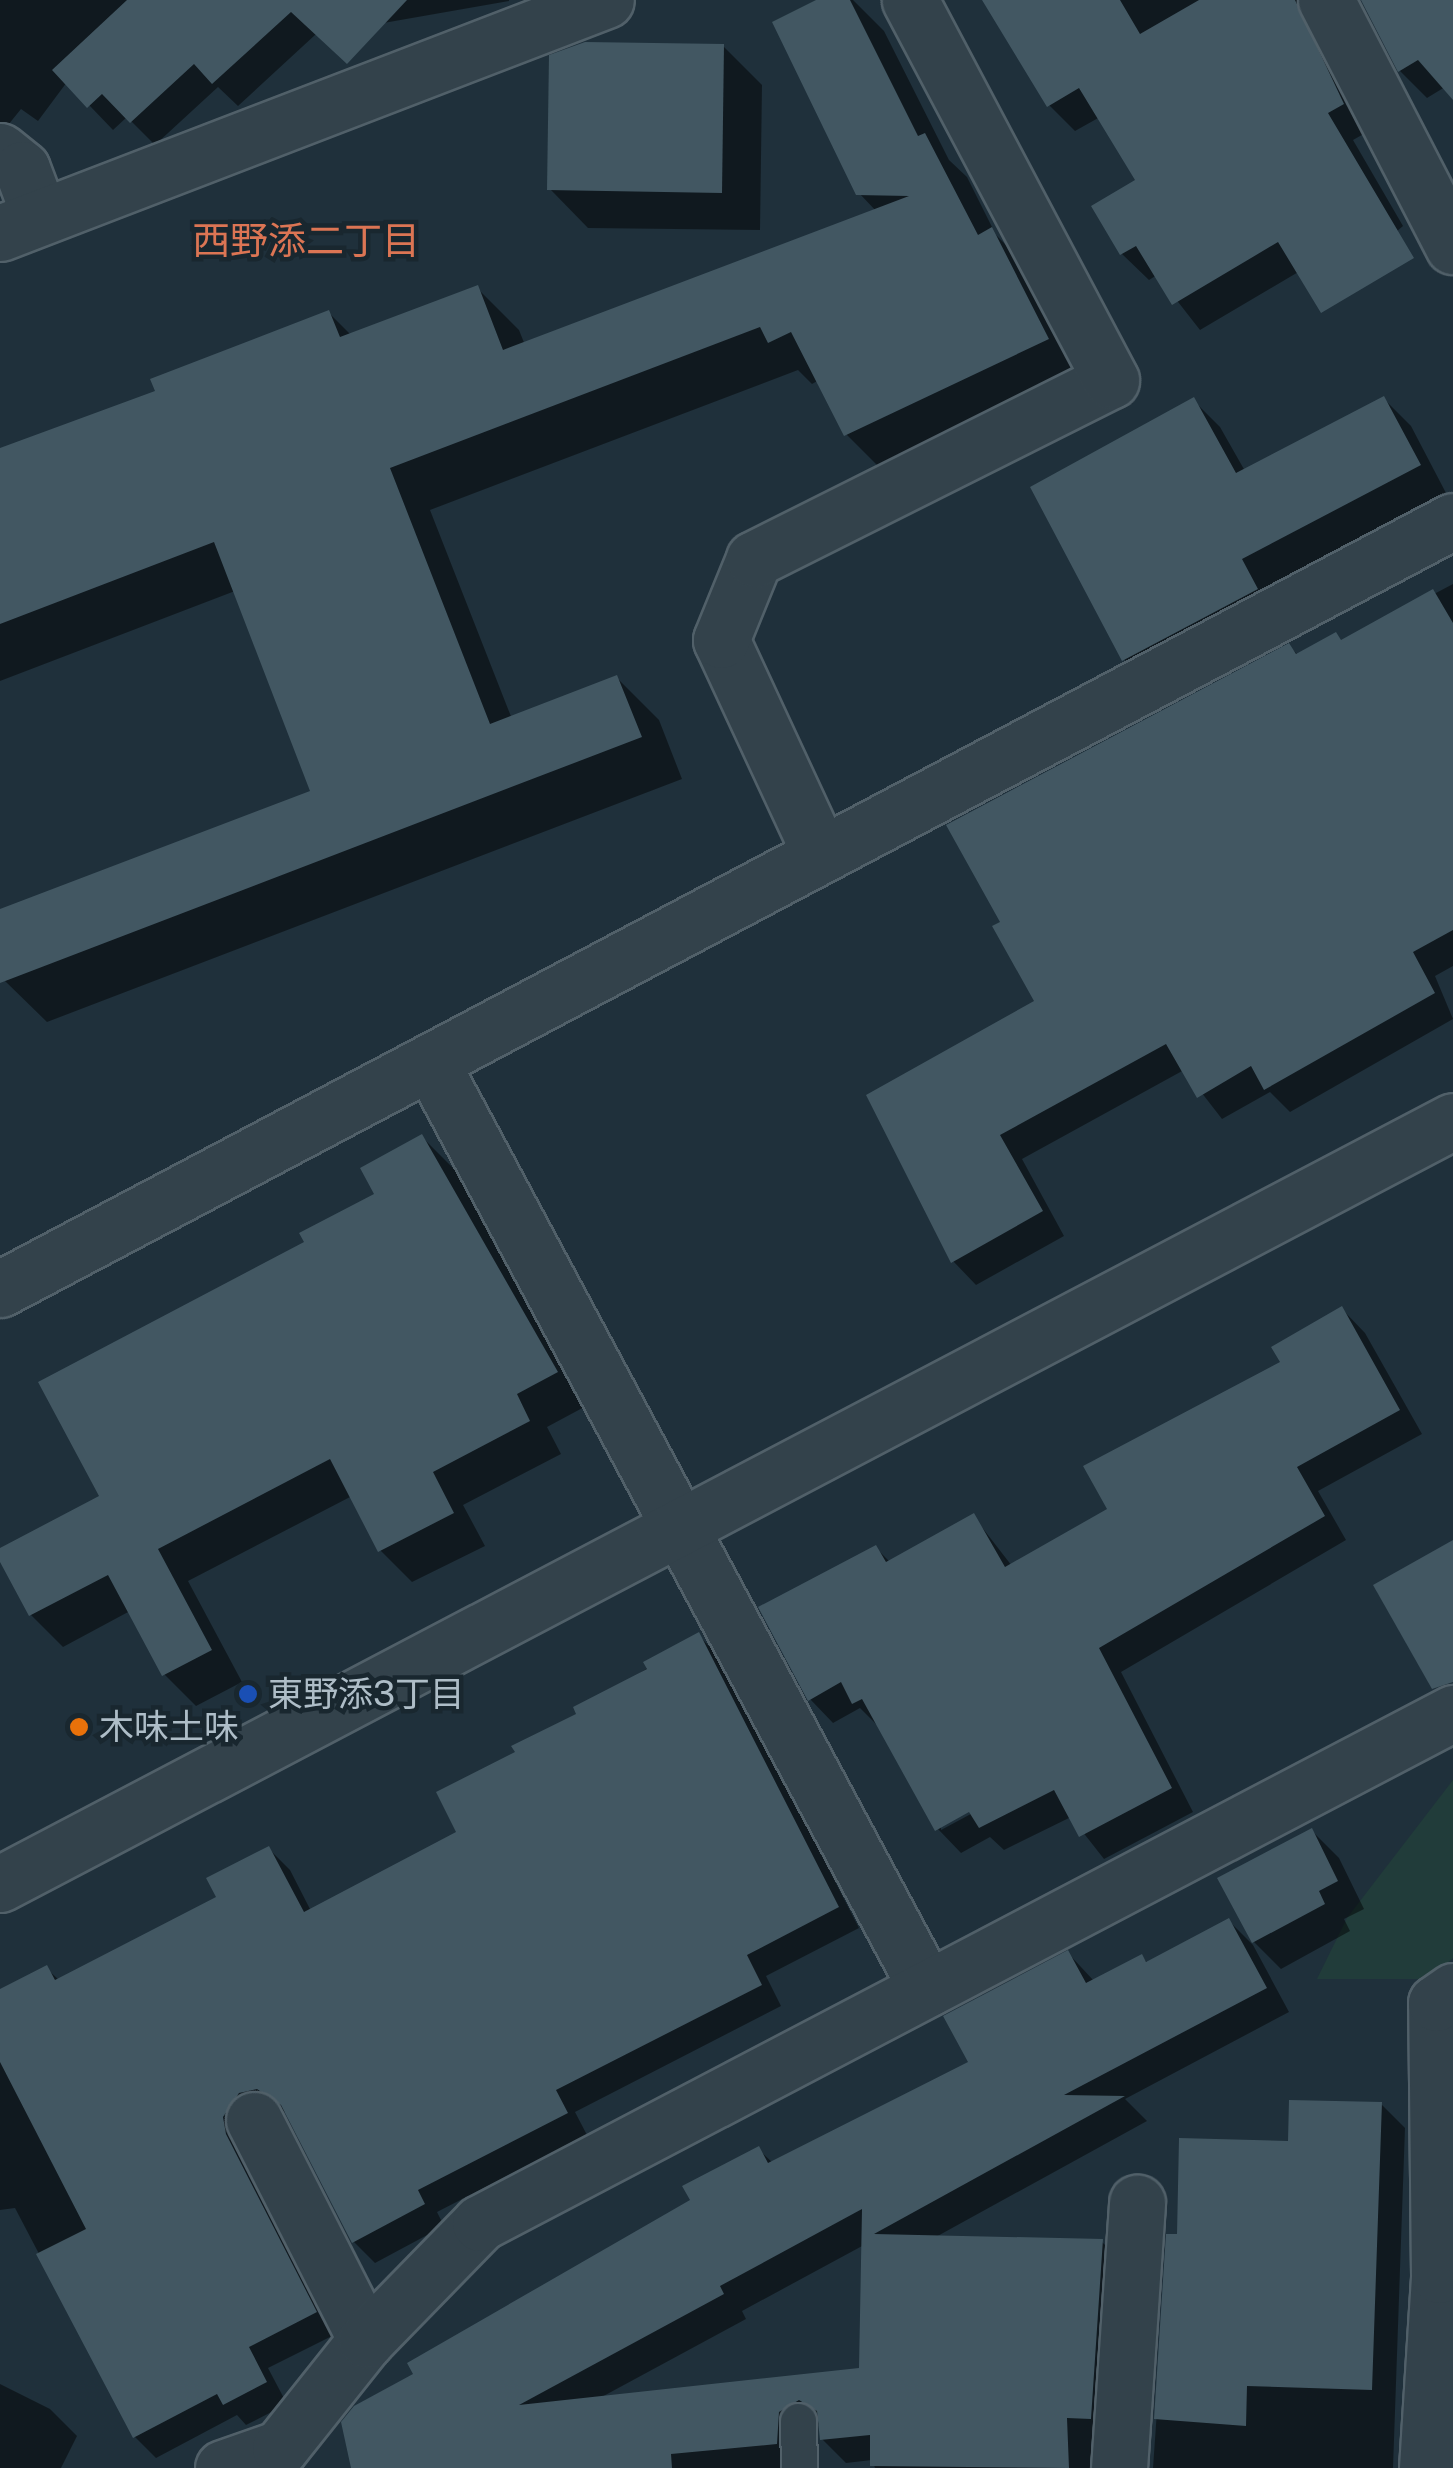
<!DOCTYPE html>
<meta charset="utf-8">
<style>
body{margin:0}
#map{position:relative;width:1453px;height:2468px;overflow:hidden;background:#1f303b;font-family:"Public Sans","Noto Sans JP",sans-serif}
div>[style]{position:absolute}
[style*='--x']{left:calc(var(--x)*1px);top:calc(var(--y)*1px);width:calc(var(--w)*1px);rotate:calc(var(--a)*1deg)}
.green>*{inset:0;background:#213c3a}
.shadow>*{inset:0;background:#0007}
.building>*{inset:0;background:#425762}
.roads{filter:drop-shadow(2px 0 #516069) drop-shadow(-2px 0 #516069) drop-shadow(0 2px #516069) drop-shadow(0 -2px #516069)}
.service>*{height:35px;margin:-17.5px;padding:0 17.5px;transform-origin:17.5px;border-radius:17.5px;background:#33424b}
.minor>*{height:55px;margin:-27.5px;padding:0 27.5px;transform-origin:27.5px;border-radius:27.5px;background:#33424b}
.tertiary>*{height:55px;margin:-27.5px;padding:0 27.5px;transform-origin:27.5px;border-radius:27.5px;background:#33424b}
.dots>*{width:28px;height:28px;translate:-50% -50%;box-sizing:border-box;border:5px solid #19272f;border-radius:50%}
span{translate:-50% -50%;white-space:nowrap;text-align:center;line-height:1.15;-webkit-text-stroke:9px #19272f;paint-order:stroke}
.poi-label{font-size:35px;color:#aebdc7}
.left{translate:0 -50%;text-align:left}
.neighbourhood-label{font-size:38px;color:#dc7554}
</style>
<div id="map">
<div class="green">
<i style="clip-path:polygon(1453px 1780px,1453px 1958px,1431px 1979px,1317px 1979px,1347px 1918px)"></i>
</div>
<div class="shadow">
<i style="clip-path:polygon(0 0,509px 0,509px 1px,315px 35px,238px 106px,218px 87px,155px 145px,127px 117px,113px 130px,67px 82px,38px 121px,21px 109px,0 135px)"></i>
<i style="clip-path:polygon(822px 0,853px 0,884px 31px,949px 160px,967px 177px,996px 235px,1033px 272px,1089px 381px,888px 476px,846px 434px,819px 380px,812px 384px,798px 370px,430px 510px,512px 719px,617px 678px,659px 720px,682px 779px,47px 1022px,5px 981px,0 912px,313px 793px,235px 591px,0 681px,0 450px,158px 393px,329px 313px,351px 335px,477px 288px,519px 330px,525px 345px,876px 211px,859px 193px)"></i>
<i style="clip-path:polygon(984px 0,1334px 0,1369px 131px,1353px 140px,1403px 226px,1323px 295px,1300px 271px,1200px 330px,1157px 275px,1149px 280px,1122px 254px,1095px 207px,1139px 181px,1100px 117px,1075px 131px,1049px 105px)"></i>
<i style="clip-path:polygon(1364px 0,1453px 0,1453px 96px,1445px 87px,1427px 98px,1400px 71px)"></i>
<i style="clip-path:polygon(723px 46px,762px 85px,760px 230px,588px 228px,550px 189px)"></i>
<i style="clip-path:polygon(1384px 399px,1411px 426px,1446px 493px,1267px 587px,1284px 616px,1151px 686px,1124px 659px,1193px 400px,1220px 427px,1245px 471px)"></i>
<i style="clip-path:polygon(1453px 584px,1453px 966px,1435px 976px,1453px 1019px,1290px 1112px,1270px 1092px,1222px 1119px,1184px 1070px,1022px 1159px,1064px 1236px,976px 1285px,953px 1261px,1037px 1002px,1289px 646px,1298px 655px,1343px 642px)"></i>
<i style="clip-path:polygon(422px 1137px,454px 1169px,588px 1405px,547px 1427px,561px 1454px,463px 1505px,485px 1546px,412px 1582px,380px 1550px,352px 1496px,188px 1581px,242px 1682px,196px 1706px,164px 1674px,130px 1611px,63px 1647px,31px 1615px,0 1551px,103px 1497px,307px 1243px,377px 1195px)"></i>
<i style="clip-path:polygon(evenodd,1342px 1309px,1365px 1333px,1422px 1434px,1318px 1491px,1346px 1540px,1121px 1672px,1193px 1812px,1104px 1859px,1071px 1817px,1004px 1850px,990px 1837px,961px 1853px,938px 1829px,878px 1726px,860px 1708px,833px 1723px,810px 1699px,876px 1548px,890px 1562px,974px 1517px,1012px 1566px,1111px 1510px,1342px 1309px,979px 1804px,982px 1808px,941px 1830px,941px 1825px,979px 1804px)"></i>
<i style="clip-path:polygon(698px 1635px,719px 1656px,859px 1928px,766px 1976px,781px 2006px,575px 2112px,587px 2135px,437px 2212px,444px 2226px,375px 2263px,354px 2242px,289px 2115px,280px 2109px,260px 2113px,336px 2334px,268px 2368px,287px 2404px,246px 2425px,237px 2415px,156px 2458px,135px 2437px,15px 2208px,0 2210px,0 1993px,46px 1968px,59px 1980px,219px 1898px,269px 1849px,290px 1870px,311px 1911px,460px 1833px,518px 1753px)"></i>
<i style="clip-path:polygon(1312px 1831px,1339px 1858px,1364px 1909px,1344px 1919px,1350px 1931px,1281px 1969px,1254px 1942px)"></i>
<i style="clip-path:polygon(evenodd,1229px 1921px,1253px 1945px,1289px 2012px,1125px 2099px,1147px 2121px,934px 2238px,1102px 2242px,1126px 2266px,1113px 2468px,875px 2468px,872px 2460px,846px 2463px,822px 2439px,820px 2424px,812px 2426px,790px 2468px,367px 2468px,416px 2375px,693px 2201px,758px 2149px,773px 2163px,971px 2064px,1068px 1953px,1094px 1981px,1141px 1957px,1148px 1963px,1229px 1921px,864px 2245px,862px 2370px,598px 2399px,746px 2319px,742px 2311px,864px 2245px)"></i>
<i style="clip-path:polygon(1381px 2104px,1405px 2128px,1393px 2468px,1153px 2468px,1169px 2237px,1180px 2237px,1290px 2144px)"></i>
<i style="clip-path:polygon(0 2384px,50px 2409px,77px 2436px,61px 2468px,0 2468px)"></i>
</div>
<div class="building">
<i style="clip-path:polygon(127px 0,407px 0,347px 64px,291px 12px,212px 84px,194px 64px,130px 123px,102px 94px,87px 108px,52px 70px)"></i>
<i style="clip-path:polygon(816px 0,850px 0,918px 136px,925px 133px,978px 235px,992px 227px,1049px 339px,844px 436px,791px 332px,768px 343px,760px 327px,390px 468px,490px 724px,617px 675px,642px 737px,0 983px,0 909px,310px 791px,214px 542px,0 624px,0 448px,155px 391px,150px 379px,329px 310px,340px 337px,478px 285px,503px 350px,909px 196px,856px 195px,772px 22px)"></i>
<i style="clip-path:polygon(982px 0,1120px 0,1140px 34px,1199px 0,1295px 0,1344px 104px,1328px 113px,1414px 258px,1321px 313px,1278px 242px,1172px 305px,1136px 246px,1120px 255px,1091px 206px,1135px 180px,1079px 88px,1047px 107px)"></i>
<i style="clip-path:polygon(1361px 0,1453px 0,1453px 100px,1418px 60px,1398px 72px)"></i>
<i style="clip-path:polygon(585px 42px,724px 44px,722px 193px,547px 190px,549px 55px)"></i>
<i style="clip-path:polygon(1384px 396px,1421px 465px,1242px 559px,1258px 589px,1122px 661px,1030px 487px,1194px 397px,1236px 473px)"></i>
<i style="clip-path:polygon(1433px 589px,1453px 623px,1453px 930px,1413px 952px,1435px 993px,1264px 1090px,1251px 1066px,1197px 1098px,1166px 1044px,1000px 1135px,1043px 1211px,951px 1263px,866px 1095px,1034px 1001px,992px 926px,1000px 922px,946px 825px,1289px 643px,1296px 654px,1336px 632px,1341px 640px)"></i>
<i style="clip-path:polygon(422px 1134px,558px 1372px,517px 1394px,530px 1421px,433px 1472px,454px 1513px,378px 1552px,330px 1459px,158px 1549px,212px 1650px,162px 1676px,108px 1575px,29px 1616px,0 1562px,0 1548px,99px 1496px,38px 1382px,304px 1242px,299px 1233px,374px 1194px,360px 1168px)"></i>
<i style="clip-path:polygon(1342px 1306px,1400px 1410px,1297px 1467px,1325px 1516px,1099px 1648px,1172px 1788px,1079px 1837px,1054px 1790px,979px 1828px,969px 1812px,935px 1831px,862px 1699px,852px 1704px,841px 1682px,808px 1701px,758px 1607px,876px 1545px,886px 1562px,974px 1513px,1005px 1567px,1107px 1509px,1083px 1466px,1280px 1362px,1271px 1347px)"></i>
<i style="clip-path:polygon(1453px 1540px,1453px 1682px,1432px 1689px,1373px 1585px)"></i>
<i style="clip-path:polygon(699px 1632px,839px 1907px,747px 1955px,762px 1985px,556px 2090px,568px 2113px,418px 2190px,425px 2204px,352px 2243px,281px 2105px,257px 2089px,239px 2093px,223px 2117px,226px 2134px,317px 2312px,249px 2347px,267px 2382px,223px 2405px,217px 2394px,133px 2438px,36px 2254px,86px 2229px,0 2062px,0 1989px,47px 1965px,55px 1980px,216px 1897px,206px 1878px,269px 1846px,304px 1912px,456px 1832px,436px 1792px,515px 1752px,511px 1746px,576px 1714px,573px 1707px,647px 1669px,643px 1662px)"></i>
<i style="clip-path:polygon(1312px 1828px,1338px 1881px,1319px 1891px,1325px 1904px,1252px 1943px,1217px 1878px)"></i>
<i style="clip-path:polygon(evenodd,1229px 1918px,1267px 1988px,1064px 2095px,1125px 2096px,874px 2234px,1103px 2239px,1091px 2419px,1067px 2418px,1069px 2468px,870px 2466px,870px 2435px,820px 2440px,817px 2411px,799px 2400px,779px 2412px,777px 2444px,671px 2454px,672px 2468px,351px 2468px,341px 2422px,354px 2406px,413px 2374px,407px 2363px,690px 2200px,682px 2186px,759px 2146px,768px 2163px,968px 2062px,943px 2016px,1068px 1950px,1086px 1983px,1142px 1954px,1146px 1962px,1229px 1918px,862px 2209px,859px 2368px,519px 2405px,724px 2294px,720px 2286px,862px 2209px)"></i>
<i style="clip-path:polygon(1289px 2100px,1382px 2102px,1372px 2390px,1247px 2386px,1246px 2426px,1154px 2419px,1166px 2234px,1177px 2234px,1179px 2138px,1288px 2141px)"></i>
</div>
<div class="roads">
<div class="service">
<i style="--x:798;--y:2421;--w:47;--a:88.8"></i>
</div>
<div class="minor">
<i style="--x:1326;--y:0;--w:277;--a:62.7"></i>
<i style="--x:0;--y:151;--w:28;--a:39"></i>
<i style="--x:22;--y:169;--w:51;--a:69.4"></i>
<i style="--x:0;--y:233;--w:649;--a:-21.03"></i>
<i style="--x:820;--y:853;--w:235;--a:-114.9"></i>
<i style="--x:721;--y:640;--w:87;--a:-67.8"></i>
<i style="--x:754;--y:559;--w:399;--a:-26.6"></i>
<i style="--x:1111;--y:380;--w:430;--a:-117.9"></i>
<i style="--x:431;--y:1063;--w:1050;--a:61.82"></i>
<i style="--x:0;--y:1289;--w:1643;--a:-27.86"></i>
<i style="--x:254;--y:2120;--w:247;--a:63"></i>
<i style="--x:223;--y:2468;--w:60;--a:-19.3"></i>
<i style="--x:280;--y:2448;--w:138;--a:-51.5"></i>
<i style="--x:366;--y:2340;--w:163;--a:-45.7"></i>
<i style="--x:480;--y:2223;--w:1099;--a:-27.66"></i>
<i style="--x:1119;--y:2468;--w:266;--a:-86.1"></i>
<i style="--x:1427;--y:2468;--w:193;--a:-86.4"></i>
<i style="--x:1439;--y:2275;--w:272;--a:-90.6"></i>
<i style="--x:1436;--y:2003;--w:21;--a:-35"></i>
</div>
<div class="tertiary">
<i style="--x:0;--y:1884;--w:1641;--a:-27.7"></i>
</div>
</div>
<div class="dots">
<i style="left:248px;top:1694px;background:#1a4fb4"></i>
<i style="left:79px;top:1727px;background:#e8710a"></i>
</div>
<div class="poi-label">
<span class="left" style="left:268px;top:1694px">東野添3丁目</span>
<span class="left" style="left:99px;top:1727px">木味土味</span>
</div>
<div class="neighbourhood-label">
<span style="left:306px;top:241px">西野添二丁目</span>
</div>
</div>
